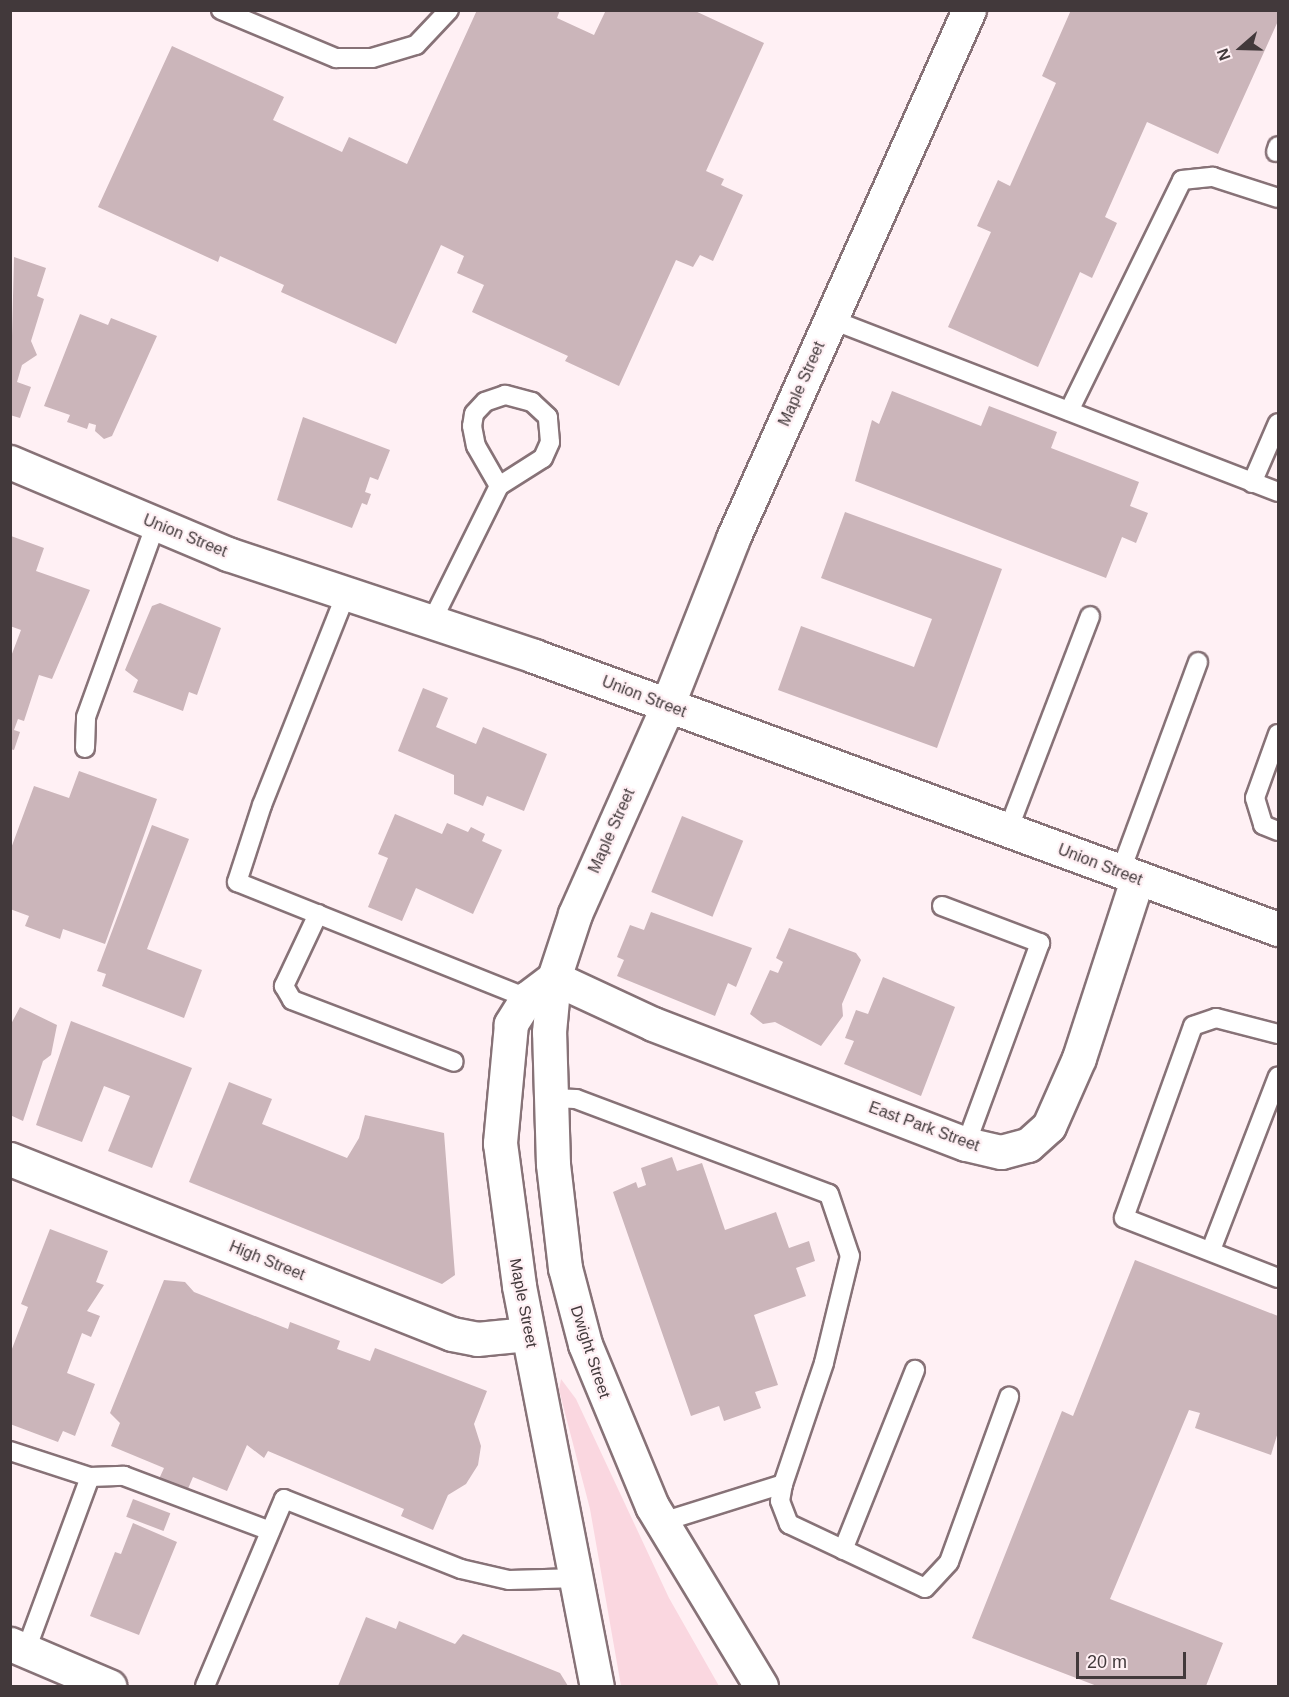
<!DOCTYPE html>
<style>
body{margin:0}
#map{position:relative;width:1289px;height:1697px;overflow:hidden;background:#fff0f4;font-family:Arial,sans-serif}
div>[style]{position:absolute}
[style*='--x']{left:calc(var(--x)*1px);top:calc(var(--y)*1px);width:calc(var(--w)*1px);rotate:calc(var(--a)*1deg)}
.green>*{inset:0;background:#fad7e0}
.building>*{inset:0;background:#cbb5ba;transform-origin:0 0}
.roads{filter:drop-shadow(2px 0 #877277) drop-shadow(-2px 0 #877277) drop-shadow(0 2px #877277) drop-shadow(0 -2px #877277)}
.lane>*{height:18px;margin:-9px;padding:0 9px;transform-origin:9px;border-radius:9px;background:#fff}
.street>*{height:33px;margin:-16.5px;padding:0 16.5px;transform-origin:16.5px;border-radius:16.5px;background:#fff}
.secondary>*{height:33px;margin:-16.5px;padding:0 16.5px;transform-origin:16.5px;border-radius:16.5px;background:#fff}
span{translate:-50% -50%;white-space:nowrap;text-align:center;line-height:1.15;-webkit-text-stroke:4.5px #fff0f4;paint-order:stroke}
.street-label{font-size:16px;color:#42393b}
.frame{position:absolute;inset:0;border:12px solid #42393b;pointer-events:none}
.north{position:absolute;left:1211px;top:18px;width:60px;height:60px;-webkit-text-stroke:4px #fff0f4;paint-order:stroke;rotate:250deg;font-size:16px;font-weight:700;line-height:24px;text-align:center;color:#42393b}
.north::after{content:'';display:block;margin:auto;width:21px;height:27px;background:#42393b;clip-path:polygon(50% 0,100% 100%,50% 72%,0 100%)}
.scale{position:absolute;left:1076px;top:1652px;width:110px;height:27px;box-sizing:border-box;border:3px solid #42393b;border-top:0;padding-left:8px;font-size:18px;line-height:21px;white-space:nowrap;color:#42393b;-webkit-text-stroke:4px #fff0f4;paint-order:stroke}
</style>
<div id="map">
<div class="green">
<i style="clip-path:polygon(561px 1379px,576px 1399px,669px 1598px,719px 1686px,621px 1686px,590px 1509px,559px 1390px)"></i>
</div>
<div class="building">
<i style="clip-path:polygon(477px 10px,560px 10px,557px 18px,594px 35px,606px 10px,693px 10px,764px 43px,706px 171px,724px 179px,721px 185px,743px 195px,713px 261px,700px 255px,693px 267px,676px 260px,619px 386px,565px 361px,568px 356px,472px 312px,484px 285px,457px 273px,464px 256px,441px 245px,396px 344px,281px 292px,284px 285px,220px 256px,218px 262px,98px 207px,172px 46px,284px 97px,273px 120px,342px 152px,349px 137px,407px 164px)"></i>
<i style="clip-path:polygon(1071px 10px,1278px 10px,1278px 21px,1218px 154px,1147px 122px,1105px 217px,1117px 223px,1092px 278px,1080px 272px,1038px 367px,948px 327px,991px 232px,977px 226px,998px 180px,1010px 186px,1056px 83px,1042px 76px)"></i>
<i style="clip-path:polygon(14px 257px,46px 268px,37px 296px,44px 299px,31px 341px,37px 355px,22px 365px,17px 382px,31px 387px,20px 418px,10px 415px)"></i>
<i style="clip-path:polygon(80px 314px,108px 325px,111px 318px,157px 336px,112px 436px,104px 439px,95px 431px,96px 425px,89px 423px,87px 429px,67px 422px,70px 415px,44px 406px)"></i>
<i style="clip-path:polygon(892px 391px,981px 426px,989px 406px,1057px 432px,1051px 448px,1139px 482px,1130px 506px,1148px 513px,1136px 543px,1122px 537px,1106px 578px,855px 481px,872px 420px,879px 424px)"></i>
<i style="clip-path:polygon(303px 417px,390px 450px,378px 480px,370px 477px,365px 492px,371px 494px,367px 505px,362px 503px,352px 528px,277px 500px)"></i>
<i style="clip-path:polygon(845px 512px,1002px 569px,937px 748px,778px 690px,801px 626px,914px 667px,932px 619px,821px 578px)"></i>
<i style="clip-path:polygon(11px 536px,44px 548px,36px 571px,90px 590px,52px 679px,39px 675px,24px 721px,18px 719px,14px 730px,20px 732px,14px 750px,10px 749px,10px 659px,21px 630px,10px 626px)"></i>
<i style="clip-path:polygon(160px 603px,221px 628px,197px 695px,189px 692px,183px 711px,133px 692px,138px 680px,125px 670px,152px 606px)"></i>
<i style="clip-path:polygon(423px 688px,448px 698px,436px 727px,476px 744px,483px 727px,547px 754px,524px 811px,487px 796px,483px 806px,454px 794px,454px 775px,398px 751px)"></i>
<i style="clip-path:polygon(79px 771px,157px 799px,105px 944px,63px 929px,60px 939px,25px 926px,29px 916px,10px 909px,10px 851px,34px 786px,69px 798px)"></i>
<i style="clip-path:polygon(395px 814px,442px 834px,447px 823px,468px 832px,471px 827px,485px 834px,482px 841px,502px 850px,473px 914px,416px 888px,402px 921px,368px 907px,388px 858px,378px 854px)"></i>
<i style="left:682px;top:816px;width:66px;height:82px;rotate:22deg"></i>
<i style="clip-path:polygon(152px 825px,189px 839px,147px 949px,202px 970px,184px 1018px,102px 986px,106px 974px,97px 971px)"></i>
<i style="clip-path:polygon(651px 912px,752px 948px,736px 987px,728px 983px,715px 1016px,617px 976px,624px 960px,617px 957px,630px 925px,644px 930px)"></i>
<i style="clip-path:polygon(789px 928px,856px 953px,861px 960px,842px 1004px,843px 1016px,821px 1046px,775px 1022px,763px 1024px,750px 1014px,770px 970px,778px 973px,783px 962px,776px 958px)"></i>
<i style="clip-path:polygon(883px 977px,955px 1007px,921px 1096px,844px 1064px,854px 1041px,845px 1038px,856px 1010px,868px 1014px)"></i>
<i style="clip-path:polygon(20px 1007px,57px 1025px,51px 1055px,43px 1061px,23px 1121px,10px 1115px,10px 1026px)"></i>
<i style="clip-path:polygon(71px 1021px,192px 1068px,152px 1168px,108px 1151px,130px 1096px,104px 1086px,82px 1142px,36px 1125px)"></i>
<i style="clip-path:polygon(229px 1082px,272px 1099px,262px 1124px,347px 1158px,359px 1138px,365px 1115px,444px 1133px,455px 1275px,442px 1284px,189px 1182px)"></i>
<i style="clip-path:polygon(672px 1157px,677px 1171px,702px 1163px,725px 1230px,776px 1212px,789px 1248px,809px 1241px,815px 1261px,796px 1268px,806px 1296px,754px 1315px,778px 1385px,755px 1392px,761px 1408px,724px 1421px,719px 1406px,691px 1416px,613px 1192px,636px 1182px,638px 1188px,646px 1185px,641px 1168px)"></i>
<i style="clip-path:polygon(50px 1229px,108px 1251px,96px 1282px,104px 1285px,87px 1311px,100px 1316px,91px 1337px,82px 1333px,67px 1373px,95px 1384px,75px 1436px,63px 1431px,58px 1442px,10px 1424px,10px 1354px,28px 1307px,21px 1304px)"></i>
<i style="clip-path:polygon(1135px 1260px,1278px 1316px,1278px 1432px,1271px 1455px,1195px 1428px,1200px 1413px,1189px 1410px,1110px 1599px,1223px 1643px,1206px 1686px,1097px 1686px,972px 1638px,1062px 1411px,1073px 1416px)"></i>
<i style="clip-path:polygon(164px 1280px,185px 1282px,194px 1292px,288px 1329px,290px 1322px,340px 1341px,337px 1349px,370px 1361px,375px 1348px,487px 1391px,474px 1424px,481px 1446px,478px 1465px,466px 1484px,448px 1495px,433px 1530px,401px 1516px,404px 1509px,268px 1451px,264px 1458px,247px 1445px,227px 1491px,193px 1477px,187px 1491px,159px 1479px,164px 1468px,111px 1446px,120px 1423px,110px 1413px)"></i>
<i style="left:133px;top:1499px;width:40px;height:19px;rotate:21deg"></i>
<i style="clip-path:polygon(133px 1523px,177px 1542px,139px 1635px,90px 1616px,115px 1552px,121px 1554px)"></i>
<i style="clip-path:polygon(366px 1617px,396px 1629px,399px 1621px,455px 1644px,463px 1634px,560px 1673px,568px 1686px,338px 1686px)"></i>
</div>
<div class="roads">
<div class="lane">
<i style="--x:221;--y:10;--w:125;--a:22.7"></i>
<i style="--x:336;--y:58;--w:36;--a:0"></i>
<i style="--x:372;--y:58;--w:46;--a:-16.5"></i>
<i style="--x:416;--y:45;--w:48;--a:-46.7"></i>
<i style="--x:1276;--y:152;--w:6;--a:-72"></i>
<i style="--x:830;--y:319;--w:480;--a:21.1"></i>
<i style="--x:1069;--y:411;--w:257;--a:-63.9"></i>
<i style="--x:1182;--y:180;--w:31;--a:-6"></i>
<i style="--x:1213;--y:177;--w:68;--a:17.9"></i>
<i style="--x:1252;--y:483;--w:65;--a:-66.6"></i>
<i style="--x:346;--y:594;--w:227;--a:111.7"></i>
<i style="--x:262;--y:805;--w:81;--a:108"></i>
<i style="--x:237;--y:882;--w:312;--a:21.8"></i>
<i style="--x:432;--y:621;--w:151;--a:-63.6"></i>
<i style="--x:499;--y:486;--w:52;--a:-32.5"></i>
<i style="--x:543;--y:458;--w:17;--a:-66"></i>
<i style="--x:550;--y:442;--w:25;--a:-95"></i>
<i style="--x:548;--y:417;--w:22;--a:-137"></i>
<i style="--x:532;--y:402;--w:28;--a:-165"></i>
<i style="--x:505;--y:395;--w:21;--a:161"></i>
<i style="--x:485;--y:402;--w:16;--a:133"></i>
<i style="--x:474;--y:414;--w:12;--a:99"></i>
<i style="--x:472;--y:426;--w:20;--a:79"></i>
<i style="--x:476;--y:446;--w:46;--a:60.1"></i>
<i style="--x:1278;--y:734;--w:68;--a:109.8"></i>
<i style="--x:1255;--y:798;--w:28;--a:73"></i>
<i style="--x:1263;--y:825;--w:16;--a:22"></i>
<i style="--x:85;--y:748;--w:31;--a:-88"></i>
<i style="--x:86;--y:717;--w:205;--a:-70.1"></i>
<i style="--x:1008;--y:830;--w:229;--a:-69"></i>
<i style="--x:1120;--y:873;--w:225;--a:-69.7"></i>
<i style="--x:942;--y:906;--w:105;--a:20.7"></i>
<i style="--x:1040;--y:943;--w:214;--a:110.2"></i>
<i style="--x:318;--y:914;--w:80;--a:115.3"></i>
<i style="--x:284;--y:986;--w:16;--a:60"></i>
<i style="--x:292;--y:1000;--w:173;--a:20.9"></i>
<i style="--x:1278;--y:1034;--w:64;--a:-165.5"></i>
<i style="--x:1216;--y:1018;--w:24;--a:161"></i>
<i style="--x:1193;--y:1026;--w:204;--a:109.8"></i>
<i style="--x:1124;--y:1218;--w:165;--a:21.3"></i>
<i style="--x:549;--y:1098;--w:27;--a:2"></i>
<i style="--x:576;--y:1099;--w:270;--a:20.6"></i>
<i style="--x:829;--y:1194;--w:65;--a:71.3"></i>
<i style="--x:850;--y:1256;--w:110;--a:103.7"></i>
<i style="--x:824;--y:1363;--w:128;--a:108.7"></i>
<i style="--x:783;--y:1484;--w:17;--a:100"></i>
<i style="--x:780;--y:1501;--w:25;--a:69"></i>
<i style="--x:789;--y:1524;--w:150;--a:25.2"></i>
<i style="--x:925;--y:1588;--w:35;--a:-47"></i>
<i style="--x:949;--y:1562;--w:176;--a:-70"></i>
<i style="--x:1211;--y:1250;--w:186;--a:-68.9"></i>
<i style="--x:10;--y:1451;--w:84;--a:18"></i>
<i style="--x:90;--y:1477;--w:184;--a:110.3"></i>
<i style="--x:90;--y:1477;--w:34;--a:-2"></i>
<i style="--x:124;--y:1476;--w:156;--a:20.6"></i>
<i style="--x:662;--y:1522;--w:127;--a:-17.4"></i>
<i style="--x:843;--y:1550;--w:194;--a:-68.2"></i>
<i style="--x:205;--y:1686;--w:203;--a:-67.1"></i>
<i style="--x:284;--y:1499;--w:190;--a:21.6"></i>
<i style="--x:461;--y:1569;--w:49;--a:12.9"></i>
<i style="--x:509;--y:1580;--w:70;--a:-1.6"></i>
</div>
<div class="street">
<i style="--x:554;--y:978;--w:109;--a:24.9"></i>
<i style="--x:653;--y:1024;--w:335;--a:21"></i>
<i style="--x:966;--y:1144;--w:36;--a:13"></i>
<i style="--x:1001;--y:1152;--w:28;--a:-15"></i>
<i style="--x:1028;--y:1145;--w:28;--a:-42"></i>
<i style="--x:1049;--y:1126;--w:74;--a:-66.2"></i>
<i style="--x:1079;--y:1058;--w:188;--a:-72"></i>
<i style="--x:10;--y:1644;--w:108;--a:23"></i>
</div>
<div class="secondary">
<i style="--x:10;--y:462;--w:237;--a:22.9"></i>
<i style="--x:228;--y:554;--w:323;--a:18.4"></i>
<i style="--x:534;--y:656;--w:793;--a:20.15"></i>
<i style="--x:554;--y:978;--w:34;--a:143"></i>
<i style="--x:527;--y:998;--w:31;--a:122"></i>
<i style="--x:511;--y:1024;--w:120;--a:95.3"></i>
<i style="--x:500;--y:1143;--w:144;--a:82.4"></i>
<i style="--x:519;--y:1286;--w:408;--a:79"></i>
<i style="--x:10;--y:1159;--w:475;--a:21.6"></i>
<i style="--x:452;--y:1334;--w:25;--a:11"></i>
<i style="--x:477;--y:1339;--w:51;--a:-5.6"></i>
<i style="--x:761;--y:1686;--w:210;--a:-121.2"></i>
<i style="--x:652;--y:1506;--w:175;--a:-112.5"></i>
<i style="--x:585;--y:1344;--w:79;--a:-104.7"></i>
<i style="--x:565;--y:1268;--w:105;--a:-96.6"></i>
<i style="--x:553;--y:1164;--w:132;--a:-91.7"></i>
<i style="--x:549;--y:1032;--w:54;--a:-84.7"></i>
<i style="--x:554;--y:978;--w:67;--a:-71.8"></i>
<i style="--x:575;--y:914;--w:217;--a:-66"></i>
<i style="--x:663;--y:716;--w:191;--a:-68.5"></i>
<i style="--x:733;--y:538;--w:578;--a:-65.92"></i>
</div>
</div>
<div class="street-label">
<span style="left:802px;top:384px;rotate:-66deg">Maple Street</span>
<span style="left:185px;top:536px;rotate:22deg">Union Street</span>
<span style="left:644px;top:697px;rotate:21deg">Union Street</span>
<span style="left:612px;top:831px;rotate:-66deg">Maple Street</span>
<span style="left:1100px;top:865px;rotate:21deg">Union Street</span>
<span style="left:924px;top:1127px;rotate:20deg">East Park Street</span>
<span style="left:267px;top:1261px;rotate:22deg">High Street</span>
<span style="left:523px;top:1303px;rotate:79deg">Maple Street</span>
<span style="left:590px;top:1352px;rotate:72deg">Dwight Street</span>
</div>
<div class="frame"></div>
<div class="north">N</div>
<div class="scale">20 m</div>
</div>
